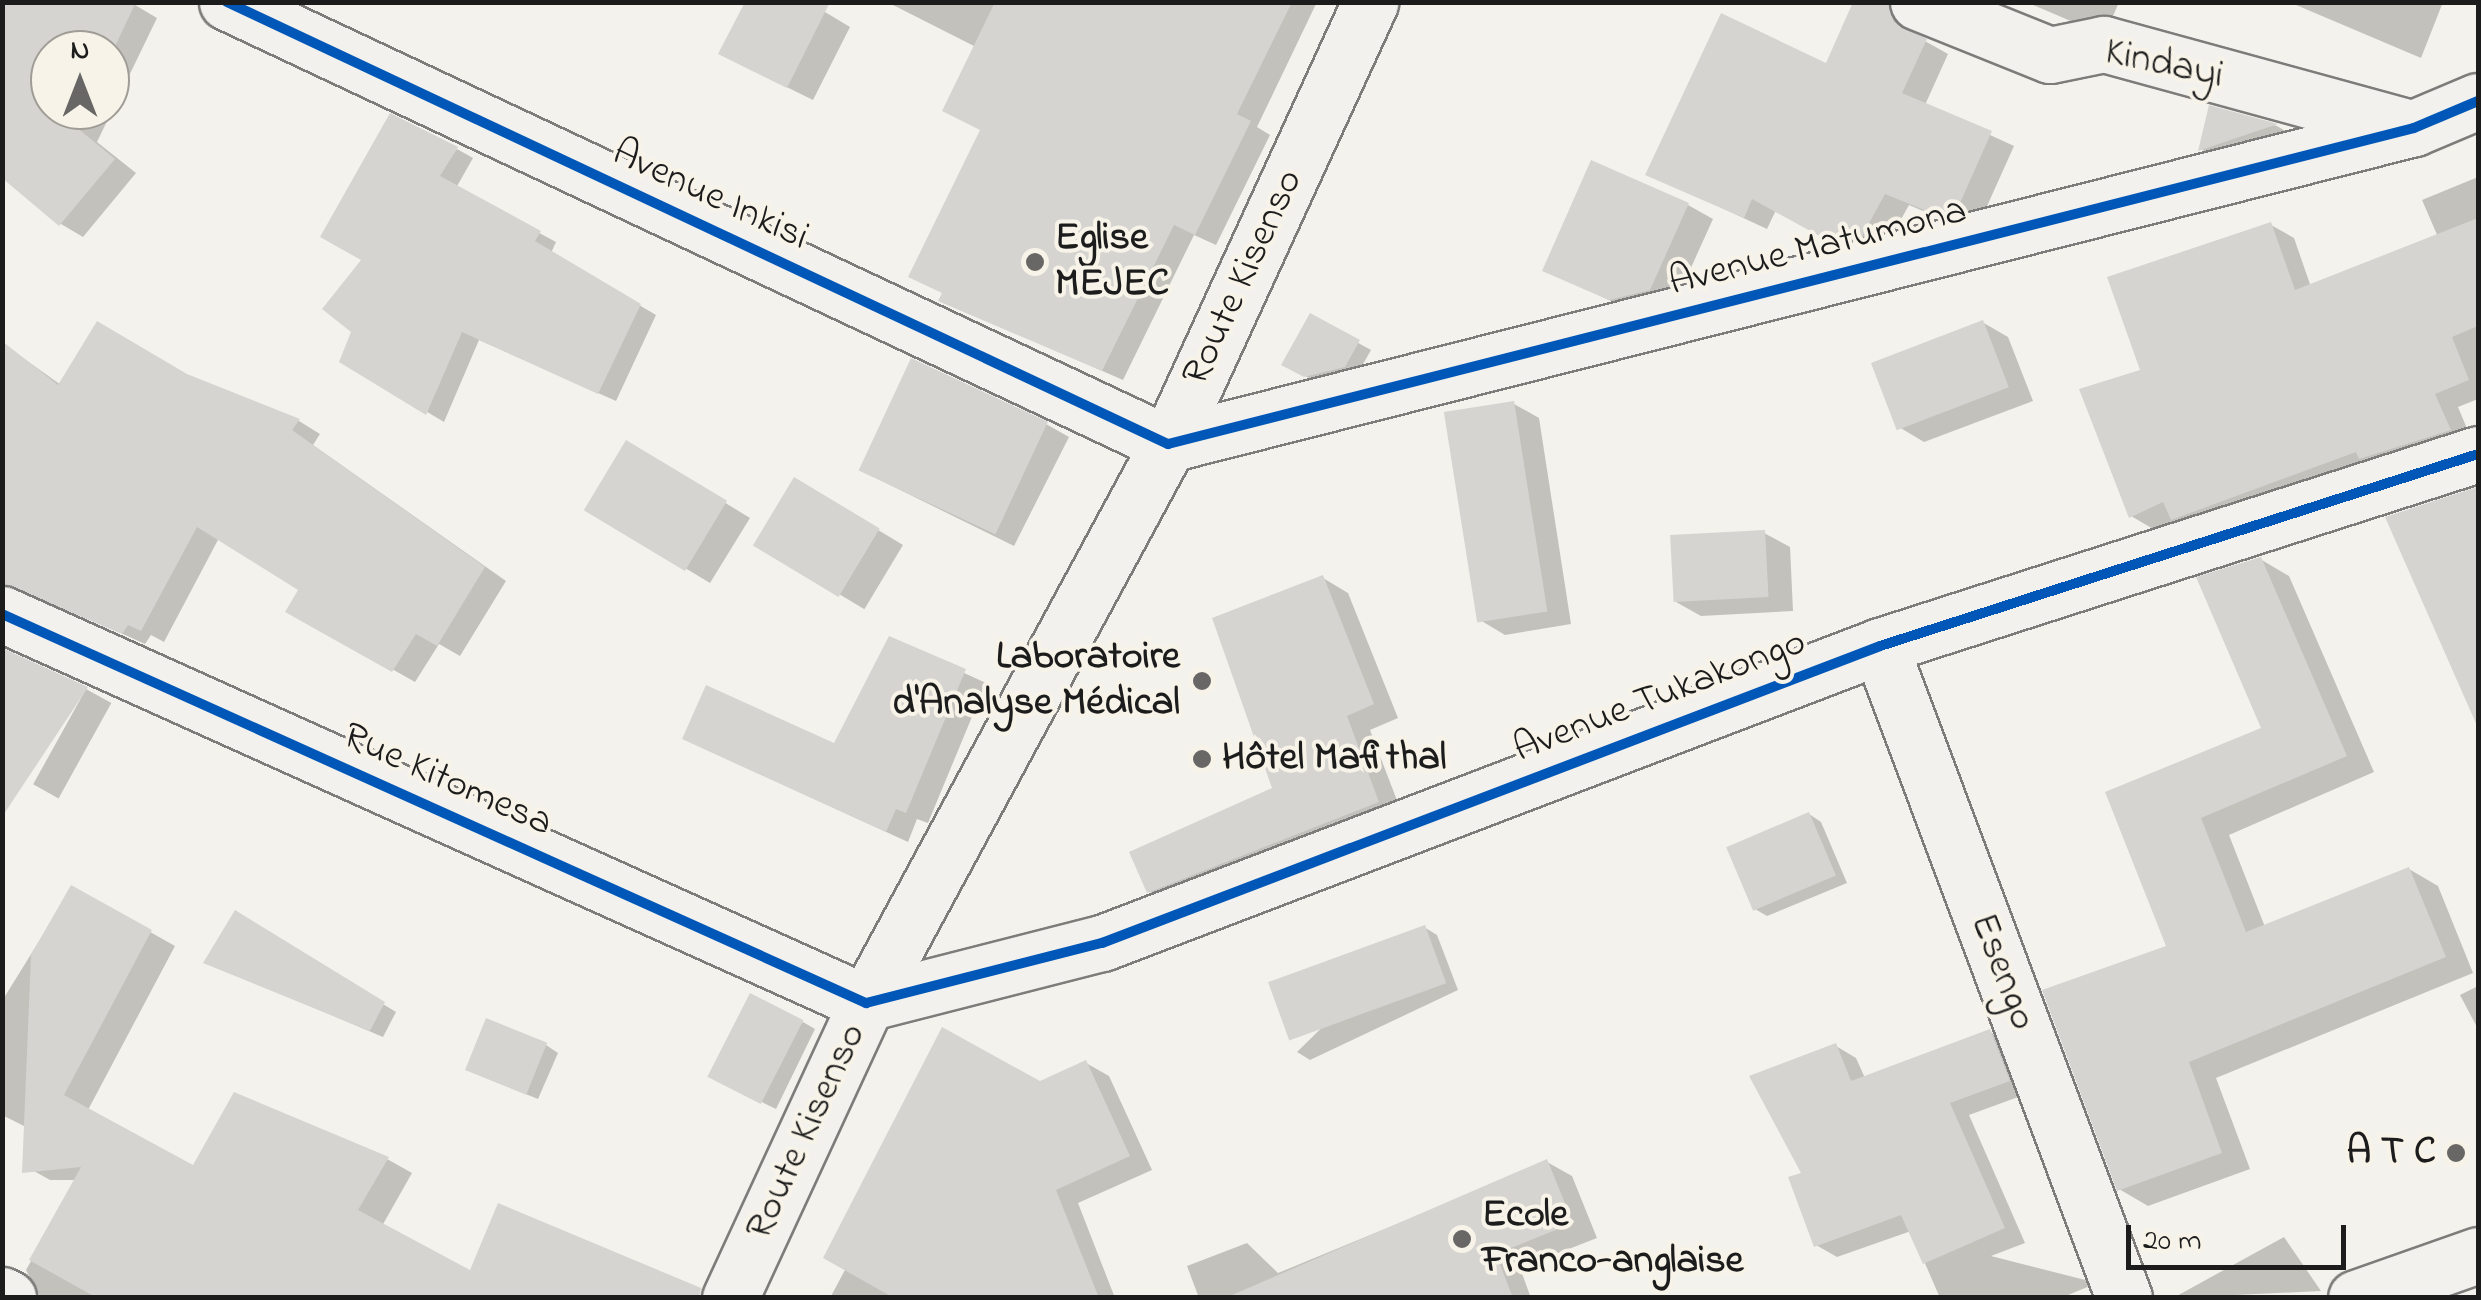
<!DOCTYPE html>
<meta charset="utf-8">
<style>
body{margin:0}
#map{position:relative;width:2481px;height:1300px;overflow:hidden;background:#f4f2ec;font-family:"Indie Flower",sans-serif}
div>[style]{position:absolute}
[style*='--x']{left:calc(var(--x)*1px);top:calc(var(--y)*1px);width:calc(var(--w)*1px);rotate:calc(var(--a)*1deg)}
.shadow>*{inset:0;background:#0003;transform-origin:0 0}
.building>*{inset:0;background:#d5d4d0;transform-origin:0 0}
.roads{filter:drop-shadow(2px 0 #7d7c7a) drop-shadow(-2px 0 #7d7c7a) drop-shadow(0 2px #7d7c7a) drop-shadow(0 -2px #7d7c7a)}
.street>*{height:55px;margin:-27.5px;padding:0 27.5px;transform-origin:27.5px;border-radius:27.5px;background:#f2f1ed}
.cycleway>*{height:10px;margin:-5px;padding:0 5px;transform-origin:5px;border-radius:5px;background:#0057b8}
.dots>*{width:28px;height:28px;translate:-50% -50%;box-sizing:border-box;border:5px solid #f7f3e8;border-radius:50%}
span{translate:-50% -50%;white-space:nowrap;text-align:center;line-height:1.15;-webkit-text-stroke:8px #f7f3e8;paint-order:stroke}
.street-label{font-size:40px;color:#1c1c1c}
.poi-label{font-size:40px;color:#1c1c1c;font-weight:700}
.left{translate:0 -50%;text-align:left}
.right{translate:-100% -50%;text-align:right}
.frame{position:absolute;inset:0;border:5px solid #1c1c1c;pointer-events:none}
.north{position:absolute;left:30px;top:30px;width:100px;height:100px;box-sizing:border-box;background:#f7f3e8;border:2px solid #9f9d96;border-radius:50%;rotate:0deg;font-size:28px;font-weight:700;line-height:40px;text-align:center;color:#1c1c1c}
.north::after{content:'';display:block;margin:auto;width:35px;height:45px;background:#686765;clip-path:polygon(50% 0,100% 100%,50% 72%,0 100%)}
.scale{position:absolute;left:2126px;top:1225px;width:220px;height:45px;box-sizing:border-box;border:5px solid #1c1c1c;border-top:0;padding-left:12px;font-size:30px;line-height:35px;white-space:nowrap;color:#1c1c1c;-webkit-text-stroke:8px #f7f3e8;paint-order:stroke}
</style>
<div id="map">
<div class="shadow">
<i style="clip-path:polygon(evenodd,130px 2px,157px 18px,97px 142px,136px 173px,83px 237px,61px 224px,2px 65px,130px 2px,50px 50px,110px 50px,110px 110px,50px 110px,50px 50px)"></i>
<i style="clip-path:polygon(887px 2px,1316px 4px,1257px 127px,1270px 135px,1216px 245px,1194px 235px,1123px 380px,941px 300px,983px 130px,976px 47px)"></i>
<i style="clip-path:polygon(1856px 2px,1912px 2px,1916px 36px,1948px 54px,1925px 105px,2014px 146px,1979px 224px,1963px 228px,1909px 205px,1885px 248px,1857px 255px,1776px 210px,1767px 229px,1649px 174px,1827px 66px)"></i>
<i style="clip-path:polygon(2026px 2px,2119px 2px,2108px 28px,2094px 31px)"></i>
<i style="clip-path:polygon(2289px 2px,2443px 2px,2421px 58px)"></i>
<i style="clip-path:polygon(825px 12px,850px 27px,813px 100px,746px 67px)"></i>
<i style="clip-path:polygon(2211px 108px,2277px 126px,2289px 133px,2213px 156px,2201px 149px)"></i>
<i style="clip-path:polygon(457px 149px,473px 158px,456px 188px,556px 242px,551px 253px,656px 315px,616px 401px,479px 340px,444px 422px,342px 361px,354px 331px,326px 308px)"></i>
<i style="clip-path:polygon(2478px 177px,2478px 399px,2458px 407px,2473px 443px,2196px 532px,2176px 520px,2155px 530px,2131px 516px,2143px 372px,2271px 225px,2294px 238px,2311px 287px,2438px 237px,2422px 200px)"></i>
<i style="clip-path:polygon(1688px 205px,1713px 219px,1675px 303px,1636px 313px,1546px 270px)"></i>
<i style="clip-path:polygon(1311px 317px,1371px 350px,1358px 373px,1318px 383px,1284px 364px)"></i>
<i style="clip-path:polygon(1982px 322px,2008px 337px,2033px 401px,1924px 442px,1899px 427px)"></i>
<i style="clip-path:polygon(2px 343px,61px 385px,188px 378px,299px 421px,320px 434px,313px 445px,506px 581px,460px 656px,439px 644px,415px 682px,289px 611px,302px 589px,219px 538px,164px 642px,151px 635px,145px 644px,41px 597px)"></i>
<i style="clip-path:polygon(1514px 404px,1539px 418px,1571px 624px,1505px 635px,1480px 620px)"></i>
<i style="clip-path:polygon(1046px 424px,1069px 437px,1014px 546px,884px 482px)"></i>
<i style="clip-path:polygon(652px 458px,750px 518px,710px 583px,587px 509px)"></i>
<i style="left:795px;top:480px;width:126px;height:75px;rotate:31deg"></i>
<i style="clip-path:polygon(2477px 490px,2478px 491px,2478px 683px,2455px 670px)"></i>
<i style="clip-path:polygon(1764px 533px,1790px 547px,1793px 611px,1701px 616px,1676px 602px)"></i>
<i style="clip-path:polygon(2260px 559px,2289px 576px,2374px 772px,2229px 835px,2265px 927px,2409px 869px,2438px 886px,2473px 973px,2216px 1078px,2250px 1169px,2148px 1206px,2119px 1189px,2169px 947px,2108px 794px,2264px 730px)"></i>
<i style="clip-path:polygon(1323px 578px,1348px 593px,1398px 718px,1370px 730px,1403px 816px,1174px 905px,1148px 891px,1275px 790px)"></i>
<i style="clip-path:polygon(890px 639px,986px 683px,928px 823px,917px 819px,908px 842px,705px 749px,835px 746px)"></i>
<i style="left:86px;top:689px;width:29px;height:109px;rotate:29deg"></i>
<i style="clip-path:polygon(1809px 814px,1821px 822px,1847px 883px,1767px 916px,1755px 909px)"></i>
<i style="clip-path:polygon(72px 888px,175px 946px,88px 1110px,194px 1168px,387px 1159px,412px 1173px,382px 1226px,471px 1274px,696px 1298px,41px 1298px,26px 1270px,76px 1180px,50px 1180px,25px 1166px,26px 1127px,2px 1115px,2px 1001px)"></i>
<i style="clip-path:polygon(236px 914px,396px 1012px,383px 1037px,206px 962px)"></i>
<i style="clip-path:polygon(1424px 927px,1437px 935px,1458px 990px,1310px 1060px,1297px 1052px)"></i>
<i style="clip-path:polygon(2478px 986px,2478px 1029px,2460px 995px)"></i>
<i style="clip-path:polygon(803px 1022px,815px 1029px,776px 1109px,727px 1085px)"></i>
<i style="clip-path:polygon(1990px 1032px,2011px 1044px,2029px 1093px,1969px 1115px,2025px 1243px,1991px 1256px,2097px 1283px,2061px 1298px,1940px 1298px,1911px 1231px,1837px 1257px,1816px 1245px,1804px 1174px,1836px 1046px,1856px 1058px,1865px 1078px)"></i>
<i style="clip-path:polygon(546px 1045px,558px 1053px,538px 1099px,481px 1076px)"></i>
<i style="clip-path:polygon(1086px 1063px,1109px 1076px,1152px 1170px,1078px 1203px,1115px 1298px,830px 1298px,846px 1268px)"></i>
<i style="clip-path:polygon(1547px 1162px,1572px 1176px,1597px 1238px,1520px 1268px,1531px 1298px,1199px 1298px,1187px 1266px,1247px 1243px,1278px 1273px)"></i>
<i style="clip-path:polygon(2284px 1237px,2321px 1291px,2173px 1298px)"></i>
</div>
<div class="building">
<i style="clip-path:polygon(2px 2px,136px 2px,110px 57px,50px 50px,50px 110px,84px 110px,76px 127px,115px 159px,59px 226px,2px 178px)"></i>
<i style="clip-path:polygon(745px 2px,830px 2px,787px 88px,718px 54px)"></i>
<i style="clip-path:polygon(995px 2px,1292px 2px,1237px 114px,1251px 121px,1195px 235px,1174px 225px,1102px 371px,938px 301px,942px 293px,908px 277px,980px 130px,942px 111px)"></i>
<i style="clip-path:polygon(1853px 2px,1887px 2px,1894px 22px,1927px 39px,1902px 93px,1992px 131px,1956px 212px,1939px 216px,1885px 194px,1862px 236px,1832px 243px,1752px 199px,1744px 218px,1645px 175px,1721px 13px,1826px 63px)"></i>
<i style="clip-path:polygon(2209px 105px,2278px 124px,2198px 151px)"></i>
<i style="clip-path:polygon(390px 113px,458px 147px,440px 176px,541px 231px,535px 241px,641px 304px,598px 394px,462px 332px,426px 415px,339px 362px,351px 332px,322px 309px,361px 260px,320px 237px)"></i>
<i style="clip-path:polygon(1591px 160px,1689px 203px,1650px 290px,1609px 300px,1542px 271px)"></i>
<i style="clip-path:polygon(2478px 218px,2478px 326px,2452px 337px,2469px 380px,2435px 394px,2451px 430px,2359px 459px,2356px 452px,2171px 520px,2163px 502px,2129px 518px,2079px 389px,2140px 370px,2107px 277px,2271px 222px,2295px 290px)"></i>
<i style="clip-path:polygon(1310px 313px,1360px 340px,1345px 367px,1304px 377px,1281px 365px)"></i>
<i style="left:1983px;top:320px;width:72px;height:120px;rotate:69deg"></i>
<i style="clip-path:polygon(97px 321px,187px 374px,300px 419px,292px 430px,485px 567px,437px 646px,416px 634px,392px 672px,285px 612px,298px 590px,197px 527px,141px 631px,128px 625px,122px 634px,2px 583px,2px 341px,58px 385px)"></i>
<i style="left:911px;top:358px;width:151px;height:124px;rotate:25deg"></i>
<i style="left:1514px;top:401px;width:213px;height:71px;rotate:81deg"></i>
<i style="left:626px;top:440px;width:118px;height:82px;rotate:31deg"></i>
<i style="left:794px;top:477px;width:100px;height:80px;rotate:31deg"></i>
<i style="clip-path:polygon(2477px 487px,2478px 491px,2478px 728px,2385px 517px)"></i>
<i style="left:1765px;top:530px;width:67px;height:95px;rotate:87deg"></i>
<i style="clip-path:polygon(2261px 557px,2347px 756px,2201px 818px,2246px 932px,2409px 867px,2446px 957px,2189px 1062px,2222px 1153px,2117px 1191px,2042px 990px,2166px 946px,2105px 792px,2261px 728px,2196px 577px)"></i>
<i style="clip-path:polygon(1323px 575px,1374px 704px,1347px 716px,1379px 802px,1147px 893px,1129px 852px,1272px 788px,1212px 618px)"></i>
<i style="clip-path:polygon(889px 636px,966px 669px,906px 813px,896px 809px,886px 832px,682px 739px,706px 685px,834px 743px)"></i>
<i style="clip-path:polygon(2px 648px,88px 687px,2px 817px)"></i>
<i style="left:1809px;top:812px;width:69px;height:90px;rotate:67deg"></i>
<i style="clip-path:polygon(71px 885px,152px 930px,64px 1095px,193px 1165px,234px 1092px,389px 1157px,358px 1210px,470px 1270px,498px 1203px,701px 1288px,699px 1298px,97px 1298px,29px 1260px,81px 1167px,22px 1173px,31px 955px)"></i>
<i style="clip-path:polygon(235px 910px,385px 1002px,370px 1031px,203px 963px)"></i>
<i style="left:1425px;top:925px;width:62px;height:167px;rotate:70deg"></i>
<i style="left:750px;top:993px;width:60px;height:94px;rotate:27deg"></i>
<i style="left:486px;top:1018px;width:66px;height:56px;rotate:22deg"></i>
<i style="clip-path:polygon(942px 1027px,1040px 1081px,1086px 1060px,1130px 1156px,1056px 1190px,1099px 1298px,894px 1298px,823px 1258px)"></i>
<i style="clip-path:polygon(1990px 1029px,2010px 1081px,1950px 1103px,2005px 1228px,1923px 1264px,1901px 1215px,1814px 1247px,1788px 1177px,1801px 1173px,1749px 1076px,1836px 1043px,1851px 1081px)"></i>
<i style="clip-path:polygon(1547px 1159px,1573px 1223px,1496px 1254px,1513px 1298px,1225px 1298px)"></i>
</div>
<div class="roads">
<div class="street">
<i style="--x:227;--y:2;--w:1040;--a:25.16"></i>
<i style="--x:1168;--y:444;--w:1285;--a:-14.23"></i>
<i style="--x:2414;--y:128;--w:69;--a:-22.9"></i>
<i style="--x:1918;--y:2;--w:142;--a:21.9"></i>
<i style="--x:2050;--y:55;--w:55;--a:-11.5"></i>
<i style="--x:2104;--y:44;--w:319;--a:15.3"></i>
<i style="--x:2;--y:614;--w:948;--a:24.24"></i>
<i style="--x:866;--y:1003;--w:244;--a:-14.3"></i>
<i style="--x:1102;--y:943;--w:833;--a:-20.89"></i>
<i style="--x:1880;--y:646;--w:628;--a:-17.8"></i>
<i style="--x:1880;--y:646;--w:696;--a:69.48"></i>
<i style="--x:2;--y:1295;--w:7;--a:27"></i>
<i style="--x:730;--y:1298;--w:325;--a:-65.2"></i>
<i style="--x:866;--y:1003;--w:635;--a:-61.62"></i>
<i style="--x:1168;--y:444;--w:486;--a:-65.4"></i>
<i style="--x:2356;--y:1298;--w:129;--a:-19.4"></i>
</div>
</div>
<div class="cycleway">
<i style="--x:227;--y:2;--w:1040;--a:25.16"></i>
<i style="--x:1168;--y:444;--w:1285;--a:-14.23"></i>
<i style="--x:2414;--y:128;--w:69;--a:-22.9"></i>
<i style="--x:2;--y:614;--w:948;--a:24.24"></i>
<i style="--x:866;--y:1003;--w:244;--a:-14.3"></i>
<i style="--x:1102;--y:943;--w:833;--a:-20.89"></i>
<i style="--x:1880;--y:646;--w:628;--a:-17.8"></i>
</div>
<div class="dots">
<i style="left:1035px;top:262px;background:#686765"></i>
<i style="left:1202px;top:681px;background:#686765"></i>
<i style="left:1202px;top:759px;background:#686765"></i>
<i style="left:2456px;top:1153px;background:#686765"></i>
<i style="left:1462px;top:1239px;background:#686765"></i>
</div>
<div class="street-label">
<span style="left:2164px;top:65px;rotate:12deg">Kindayi</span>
<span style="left:710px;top:196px;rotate:25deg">Avenue Inkisi</span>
<span style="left:1818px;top:248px;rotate:-14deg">Avenue Matumona</span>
<span style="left:1244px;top:278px;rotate:-65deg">Route Kisenso</span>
<span style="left:1660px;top:697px;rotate:-21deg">Avenue Tukakongo</span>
<span style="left:447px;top:781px;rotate:24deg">Rue Kitomesa</span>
<span style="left:2002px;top:972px;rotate:69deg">Esengo</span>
<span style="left:807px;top:1132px;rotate:-65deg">Route Kisenso</span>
</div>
<div class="poi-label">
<span class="left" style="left:1055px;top:262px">Eglise<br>MEJEC</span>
<span class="right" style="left:1180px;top:681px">Laboratoire<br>d'Analyse Médical</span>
<span class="left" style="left:1222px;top:759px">Hôtel Mafithal</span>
<span class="right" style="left:2436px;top:1153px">A T C</span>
<span class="left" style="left:1482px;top:1239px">Ecole<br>Franco-anglaise</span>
</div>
<div class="frame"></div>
<div class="north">N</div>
<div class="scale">20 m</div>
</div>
